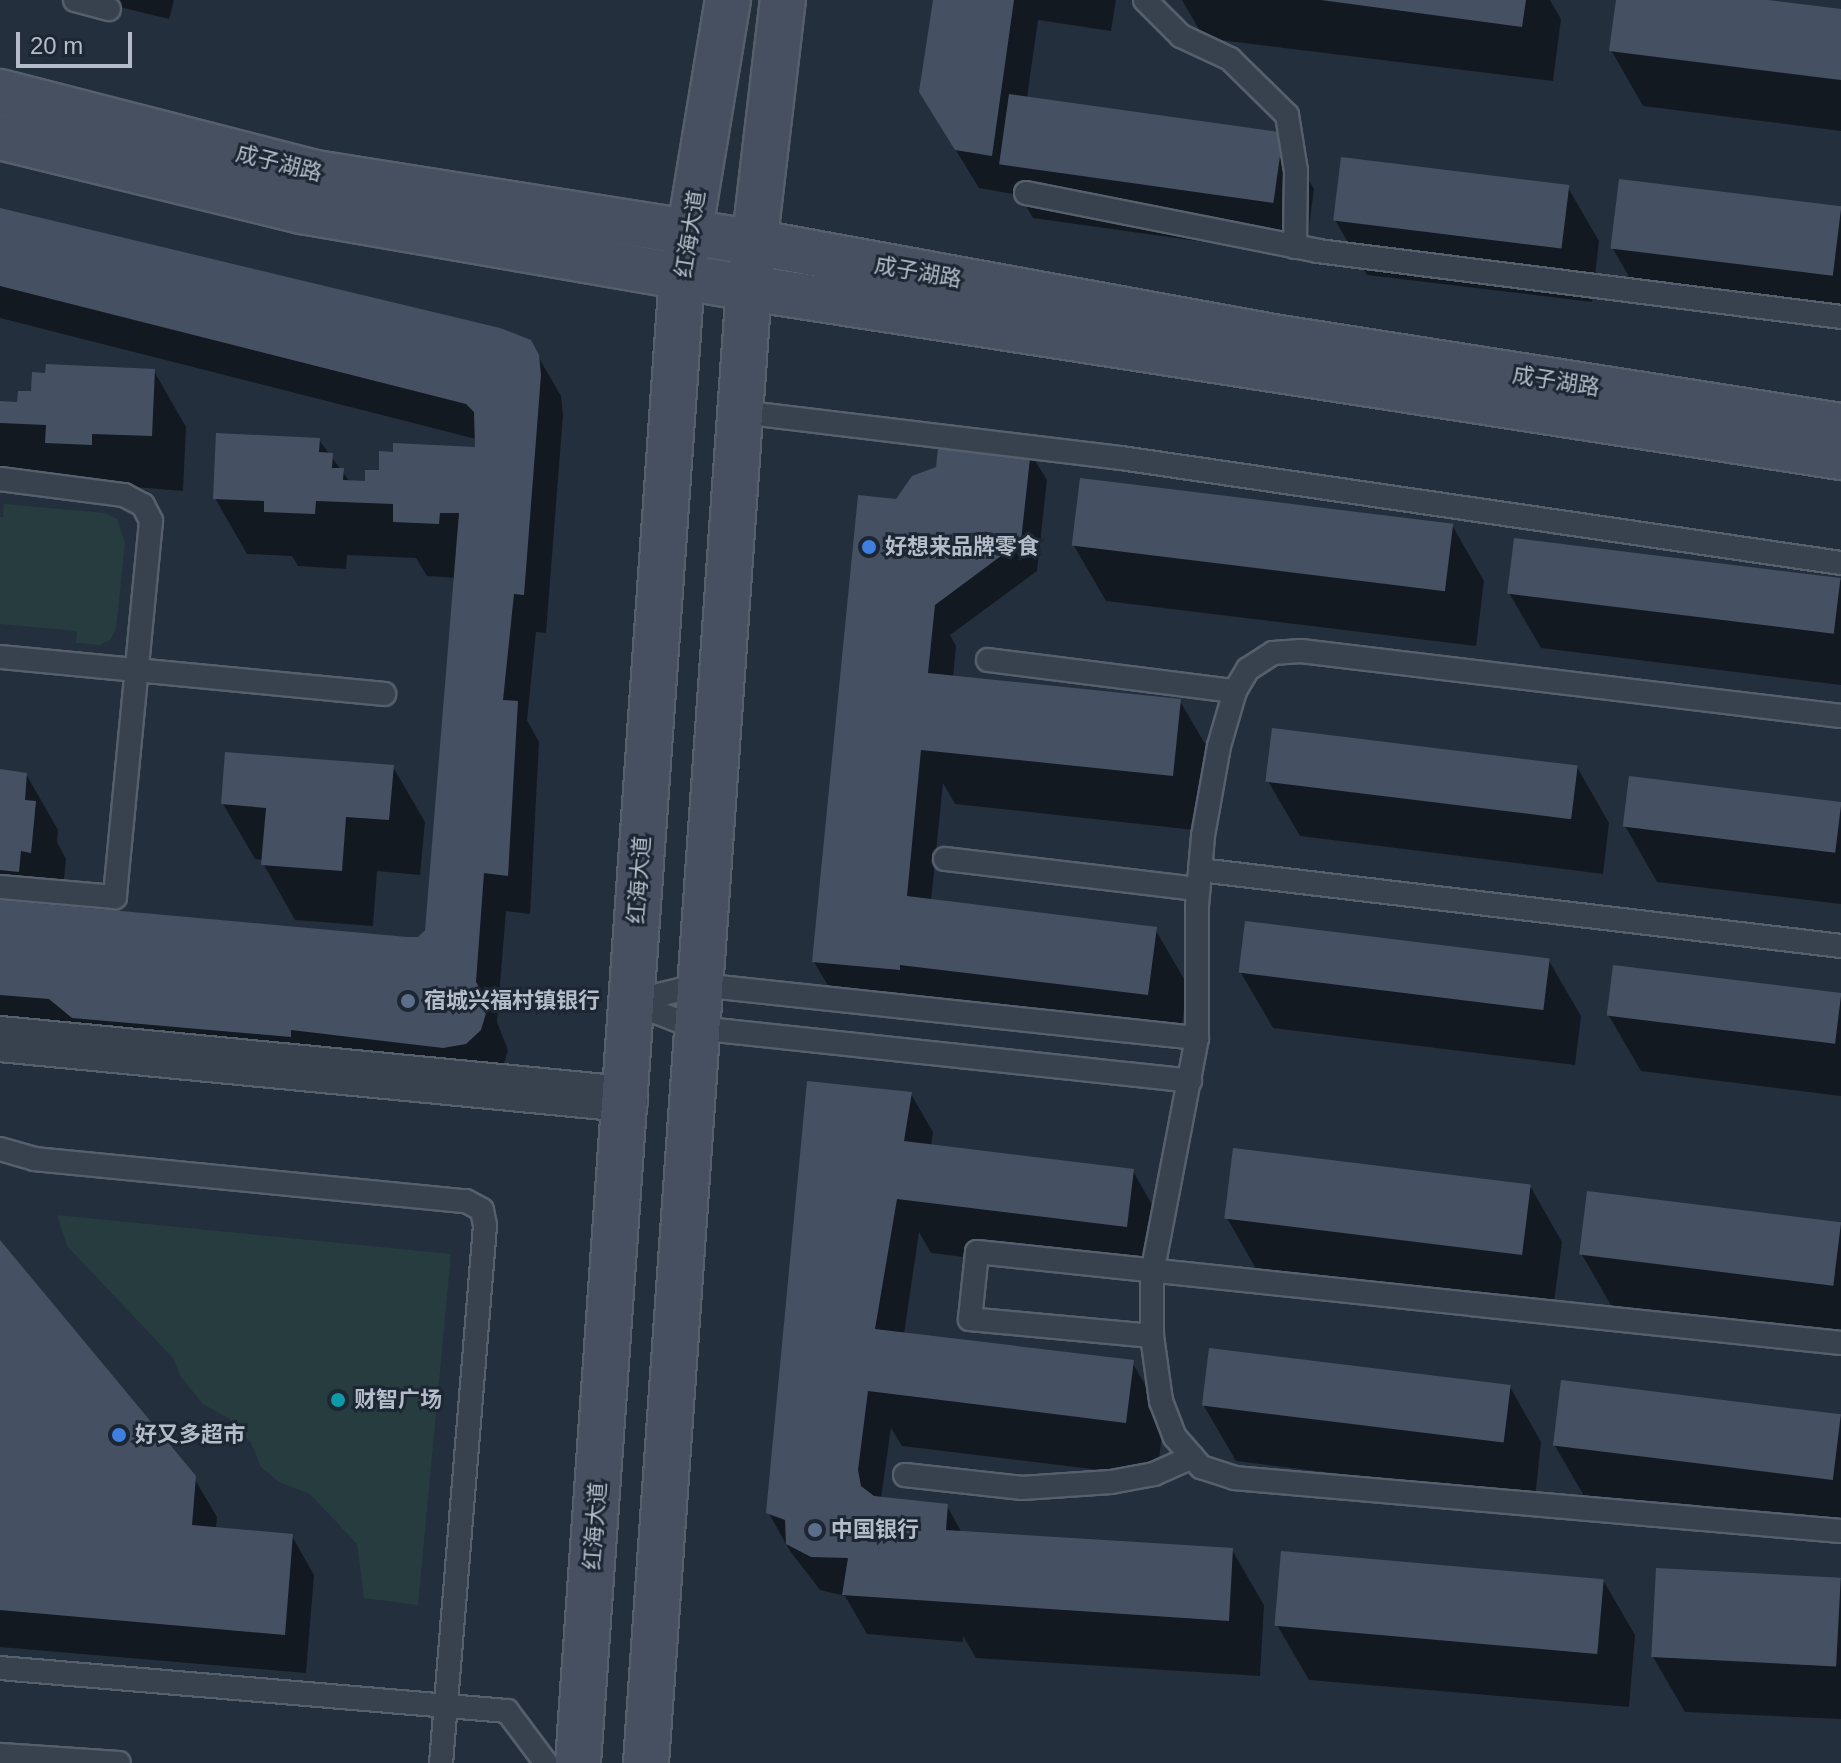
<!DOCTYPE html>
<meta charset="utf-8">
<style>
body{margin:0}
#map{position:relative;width:1841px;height:1763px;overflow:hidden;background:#242f3e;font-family:Helvetica,"Noto Sans SC",sans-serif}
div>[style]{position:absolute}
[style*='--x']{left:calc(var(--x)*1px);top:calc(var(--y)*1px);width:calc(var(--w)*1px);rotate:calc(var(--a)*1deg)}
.green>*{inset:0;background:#263c3f}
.shadow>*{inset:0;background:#0007}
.building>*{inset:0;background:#455162;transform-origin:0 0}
.roads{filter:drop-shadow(2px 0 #565f6c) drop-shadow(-2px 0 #565f6c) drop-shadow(0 2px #565f6c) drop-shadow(0 -2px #565f6c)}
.lane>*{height:22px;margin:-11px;padding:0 11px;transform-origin:11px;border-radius:11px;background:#38414e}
.street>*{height:44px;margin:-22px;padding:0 22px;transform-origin:22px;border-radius:22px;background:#38414e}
.secondary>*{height:44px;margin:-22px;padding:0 22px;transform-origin:22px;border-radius:22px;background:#465061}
.dots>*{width:22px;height:22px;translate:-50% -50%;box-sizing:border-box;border:4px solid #1d2633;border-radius:50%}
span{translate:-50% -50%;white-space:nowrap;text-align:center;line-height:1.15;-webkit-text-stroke:6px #1d2633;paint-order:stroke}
.street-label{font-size:22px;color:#b4bcc9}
.poi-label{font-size:22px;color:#b4bcc9;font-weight:700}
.left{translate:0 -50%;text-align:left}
.scale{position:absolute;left:16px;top:32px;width:116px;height:36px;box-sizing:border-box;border:4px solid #b4bcc9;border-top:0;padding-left:10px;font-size:24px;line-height:28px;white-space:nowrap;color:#b4bcc9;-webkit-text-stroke:6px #1d2633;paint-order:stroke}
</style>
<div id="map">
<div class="green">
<i style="clip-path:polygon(4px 504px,105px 513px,117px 519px,125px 543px,116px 629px,110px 640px,99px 645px,76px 643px,77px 631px,0 624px,0 517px,3px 517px)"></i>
<i style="clip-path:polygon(57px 1215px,451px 1254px,418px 1605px,364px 1598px,357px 1544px,310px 1494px,279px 1482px,261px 1467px,251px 1443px,229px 1419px,203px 1404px,181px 1377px,173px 1358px,67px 1246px)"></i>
</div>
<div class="shadow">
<i style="clip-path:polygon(91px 0,174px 0,169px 19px)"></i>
<i style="clip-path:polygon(936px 0,1116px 0,1111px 31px,1038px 20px,1027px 98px,1282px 134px,1314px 189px,1305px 256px,1033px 218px,1014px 186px,1013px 194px,979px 188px,944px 131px)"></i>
<i style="clip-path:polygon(1182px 0,1550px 0,1561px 19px,1553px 81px,1204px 38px)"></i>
<i style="clip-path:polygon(1618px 0,1752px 0,1841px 12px,1841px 131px,1643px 106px,1611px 50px)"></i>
<i style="clip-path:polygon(1567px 186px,1599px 241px,1592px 302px,1367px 275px,1335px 220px)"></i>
<i style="clip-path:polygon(1841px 208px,1841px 327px,1645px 304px,1613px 249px)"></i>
<i style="clip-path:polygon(0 210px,529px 341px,561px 396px,563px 415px,546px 633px,536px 632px,527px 720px,539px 742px,530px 914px,506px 911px,497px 1022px,508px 1050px,502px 1070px,0 1031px,0 771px,26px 774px,58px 830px,57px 842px,66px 859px,61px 908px,419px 939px,430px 920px,456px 578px,427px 576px,416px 558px,347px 555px,346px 569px,298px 566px,292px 556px,247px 554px,215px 498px,319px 440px,350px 482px,367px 483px,380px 472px,477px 449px,476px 439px,0 318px)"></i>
<i style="clip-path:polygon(154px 371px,186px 427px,183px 491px,0 476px,0 400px,2px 403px,19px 404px,32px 393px)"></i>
<i style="clip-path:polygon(1029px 451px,1047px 480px,1037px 571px,950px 635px,956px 646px,953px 677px,1180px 701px,1212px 756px,1204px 831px,955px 804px,943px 783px,931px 901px,1155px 929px,1187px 984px,1179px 1050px,934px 1019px,837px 1001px,814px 962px,897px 501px)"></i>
<i style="clip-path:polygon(1452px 525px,1484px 581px,1476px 646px,1106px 601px,1074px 546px)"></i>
<i style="clip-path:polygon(1841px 580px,1841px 685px,1541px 648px,1509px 593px)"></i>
<i style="clip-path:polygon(393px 767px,425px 822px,420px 875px,377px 871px,373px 926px,295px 920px,264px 865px,264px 860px,255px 859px,223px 804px)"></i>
<i style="clip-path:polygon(1577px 767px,1609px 823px,1603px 874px,1300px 836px,1268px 781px)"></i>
<i style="clip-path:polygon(1841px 804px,1841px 904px,1657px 882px,1625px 826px)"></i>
<i style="clip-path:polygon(1549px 961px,1581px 1016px,1575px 1065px,1273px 1028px,1241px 973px)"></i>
<i style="clip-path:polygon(1841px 995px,1841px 1096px,1641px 1071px,1609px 1016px)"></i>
<i style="clip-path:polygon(911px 1094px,933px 1132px,931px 1146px,1133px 1171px,1164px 1226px,1158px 1281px,931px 1253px,919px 1232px,904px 1334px,1132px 1362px,1164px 1417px,1157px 1477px,902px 1446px,891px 1428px,881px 1498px,947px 1506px,962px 1533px,1232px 1550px,1264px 1605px,1260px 1676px,976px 1658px,963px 1636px,963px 1642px,867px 1634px,845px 1596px,820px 1590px,790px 1551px,768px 1512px)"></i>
<i style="clip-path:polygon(1530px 1186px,1562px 1242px,1553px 1310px,1259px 1274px,1227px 1218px)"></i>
<i style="clip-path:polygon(1841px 1225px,1841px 1337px,1613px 1309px,1581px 1253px)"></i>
<i style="clip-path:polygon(0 1243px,194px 1478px,217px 1517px,216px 1529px,292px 1536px,314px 1575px,306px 1673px,0 1647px)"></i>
<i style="clip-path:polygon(1510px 1387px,1541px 1442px,1535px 1498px,1236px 1461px,1204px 1406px)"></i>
<i style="clip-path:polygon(1841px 1416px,1841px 1532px,1587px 1501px,1555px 1446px)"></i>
<i style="clip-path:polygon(1841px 1579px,1841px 1719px,1685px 1712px,1653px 1657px)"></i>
<i style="clip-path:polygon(1603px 1580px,1635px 1635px,1629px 1707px,1309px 1680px,1277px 1625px)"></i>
</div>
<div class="building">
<i style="clip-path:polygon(933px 0,1014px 0,992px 156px,955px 150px,919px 92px)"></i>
<i style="clip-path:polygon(1321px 0,1526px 0,1522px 27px)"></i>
<i style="clip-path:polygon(1616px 0,1768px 0,1841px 9px,1841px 80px,1609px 51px)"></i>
<i style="left:1009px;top:94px;width:277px;height:71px;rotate:8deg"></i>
<i style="left:1341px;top:157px;width:230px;height:64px;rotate:7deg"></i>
<i style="left:1619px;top:179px;width:224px;height:70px;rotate:7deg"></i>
<i style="clip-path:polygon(0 208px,500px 328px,531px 340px,539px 355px,541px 375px,524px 595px,514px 594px,503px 700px,518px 701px,508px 876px,484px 873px,476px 982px,486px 999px,487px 1010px,481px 1030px,466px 1044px,443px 1048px,291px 1030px,291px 1037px,72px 1018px,49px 999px,0 995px,0 900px,407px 937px,418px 937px,425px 930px,459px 513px,440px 513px,439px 524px,393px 522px,393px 504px,316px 501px,315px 514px,264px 512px,264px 501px,213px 499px,216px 433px,320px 438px,319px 452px,333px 453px,332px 468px,344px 468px,343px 480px,365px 481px,365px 470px,379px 470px,379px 451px,393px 452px,393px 443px,475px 447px,474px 412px,466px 404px,0 286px)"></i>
<i style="clip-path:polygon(46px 364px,155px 369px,152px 436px,92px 434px,92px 445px,45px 443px,46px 425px,0 423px,0 401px,17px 402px,18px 391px,31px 391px,32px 372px,45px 373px)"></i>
<i style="clip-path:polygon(939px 437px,1031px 449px,1021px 541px,935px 605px,928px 673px,1181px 699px,1173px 776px,921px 750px,907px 896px,1157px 927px,1148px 995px,900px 965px,900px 970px,812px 962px,858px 495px,896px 499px,912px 476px,936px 467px)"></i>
<i style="left:1080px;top:478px;width:376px;height:68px;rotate:7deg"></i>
<i style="left:1514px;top:538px;width:329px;height:56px;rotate:7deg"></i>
<i style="left:1272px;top:728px;width:308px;height:54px;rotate:7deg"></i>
<i style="clip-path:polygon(225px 752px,394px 765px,389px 820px,346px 817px,342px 871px,261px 865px,266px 808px,221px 804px)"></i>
<i style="clip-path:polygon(0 769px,27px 773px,25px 800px,36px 801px,31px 853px,21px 851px,19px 872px,0 870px)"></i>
<i style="left:1629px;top:776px;width:214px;height:51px;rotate:7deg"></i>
<i style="left:1245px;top:921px;width:307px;height:52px;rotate:7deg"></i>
<i style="left:1613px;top:965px;width:230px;height:51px;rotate:7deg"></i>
<i style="clip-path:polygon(807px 1081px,912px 1092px,904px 1141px,1134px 1169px,1127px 1227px,897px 1199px,875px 1329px,1134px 1360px,1126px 1423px,868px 1391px,858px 1470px,861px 1486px,874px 1496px,948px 1504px,946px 1530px,1233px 1548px,1229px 1621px,842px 1595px,848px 1558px,811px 1557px,786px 1544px,785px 1520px,766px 1513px)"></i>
<i style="left:1233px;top:1148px;width:300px;height:71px;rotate:7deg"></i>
<i style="left:1587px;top:1191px;width:256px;height:64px;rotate:7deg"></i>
<i style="clip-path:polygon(0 1240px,196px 1476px,192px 1525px,293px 1534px,285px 1635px,0 1610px)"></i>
<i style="left:1209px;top:1348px;width:304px;height:58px;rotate:7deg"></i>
<i style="left:1561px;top:1380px;width:282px;height:66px;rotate:7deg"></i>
<i style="left:1281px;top:1551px;width:324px;height:75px;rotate:5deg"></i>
<i style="left:1656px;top:1568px;width:185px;height:89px;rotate:3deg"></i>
</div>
<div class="roads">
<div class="lane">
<i style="--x:75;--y:0;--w:35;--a:15"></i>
<i style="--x:1145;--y:0;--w:51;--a:45"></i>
<i style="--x:1181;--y:36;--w:54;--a:25.1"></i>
<i style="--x:1230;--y:59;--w:80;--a:44.5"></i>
<i style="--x:1287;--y:115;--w:57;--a:80.9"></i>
<i style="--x:1296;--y:171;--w:76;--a:90.8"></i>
<i style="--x:1026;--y:193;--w:298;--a:11.2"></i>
<i style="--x:1318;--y:251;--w:527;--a:7.19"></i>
<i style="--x:740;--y:412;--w:384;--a:6.9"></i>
<i style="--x:1121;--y:458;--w:728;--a:8.3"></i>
<i style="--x:0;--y:479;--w:125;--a:7.4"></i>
<i style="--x:124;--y:495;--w:21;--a:28"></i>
<i style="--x:143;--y:505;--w:18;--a:63"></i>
<i style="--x:151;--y:521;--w:378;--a:95.5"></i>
<i style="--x:115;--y:897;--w:115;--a:-175"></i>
<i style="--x:0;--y:657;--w:386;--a:5.5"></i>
<i style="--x:988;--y:660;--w:249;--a:7.2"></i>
<i style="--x:1841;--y:716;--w:544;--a:-173.14"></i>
<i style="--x:1301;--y:651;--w:28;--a:176"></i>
<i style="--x:1273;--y:653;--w:30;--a:147"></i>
<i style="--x:1248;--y:669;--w:26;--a:121"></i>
<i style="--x:1235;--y:691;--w:57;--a:106.2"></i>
<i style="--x:1219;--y:746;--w:91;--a:100.1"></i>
<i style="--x:1203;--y:836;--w:70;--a:94.9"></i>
<i style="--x:1197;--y:906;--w:132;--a:90"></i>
<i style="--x:1197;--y:1038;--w:239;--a:100.8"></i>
<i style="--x:1152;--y:1273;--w:63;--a:90"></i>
<i style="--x:1152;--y:1336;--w:66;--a:82.1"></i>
<i style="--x:1161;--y:1401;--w:39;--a:69"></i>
<i style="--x:1175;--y:1437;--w:40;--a:49"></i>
<i style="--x:1201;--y:1467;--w:35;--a:18"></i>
<i style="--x:1234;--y:1478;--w:609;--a:4.99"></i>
<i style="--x:945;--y:859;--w:255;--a:6.8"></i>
<i style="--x:1200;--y:870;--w:645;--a:6.76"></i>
<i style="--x:630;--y:1002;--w:72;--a:-13.7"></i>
<i style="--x:700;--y:985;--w:500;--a:6.1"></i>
<i style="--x:630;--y:1002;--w:72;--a:21.2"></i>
<i style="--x:697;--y:1028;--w:496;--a:6.1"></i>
<i style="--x:0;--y:1149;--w:35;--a:16"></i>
<i style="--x:34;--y:1159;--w:434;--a:5.6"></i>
<i style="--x:466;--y:1201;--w:18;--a:29"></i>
<i style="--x:482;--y:1210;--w:16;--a:79"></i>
<i style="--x:485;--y:1226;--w:539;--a:94.68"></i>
<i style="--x:1152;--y:1336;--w:183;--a:-174.7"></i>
<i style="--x:970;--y:1319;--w:67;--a:-84"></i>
<i style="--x:977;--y:1252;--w:869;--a:6.01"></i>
<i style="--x:905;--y:1475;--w:118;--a:6.3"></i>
<i style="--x:1022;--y:1488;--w:89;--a:-3.9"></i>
<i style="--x:1111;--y:1482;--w:44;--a:-10.5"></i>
<i style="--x:1154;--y:1474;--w:42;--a:-24.1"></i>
<i style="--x:0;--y:1668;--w:509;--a:4.85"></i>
<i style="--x:507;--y:1711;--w:65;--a:53.1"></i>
<i style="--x:0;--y:1755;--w:119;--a:3.8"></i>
</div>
<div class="street">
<i style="--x:0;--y:1039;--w:628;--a:5.48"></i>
</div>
<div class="secondary">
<i style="--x:0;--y:92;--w:325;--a:14.4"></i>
<i style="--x:315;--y:173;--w:443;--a:9"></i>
<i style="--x:753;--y:242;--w:529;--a:10.35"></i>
<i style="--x:1273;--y:337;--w:575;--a:8.91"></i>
<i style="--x:0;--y:137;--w:311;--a:13.8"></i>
<i style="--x:302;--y:211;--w:454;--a:9.8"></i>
<i style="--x:749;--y:288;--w:1105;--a:8.8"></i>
<i style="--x:578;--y:1763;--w:1490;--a:-86"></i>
<i style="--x:682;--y:277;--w:281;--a:-80.6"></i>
<i style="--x:646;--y:1763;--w:1479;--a:-86.01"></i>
<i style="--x:749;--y:288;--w:290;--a:-83.3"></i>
</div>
</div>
<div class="dots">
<i style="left:869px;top:547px;background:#3f7fe0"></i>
<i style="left:408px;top:1001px;background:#5c6f8a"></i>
<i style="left:338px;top:1400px;background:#0f9aa8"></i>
<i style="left:119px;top:1435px;background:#3f7fe0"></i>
<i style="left:815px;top:1530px;background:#5c6f8a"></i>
</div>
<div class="street-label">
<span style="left:279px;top:163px;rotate:14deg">成子湖路</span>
<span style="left:690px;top:234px;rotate:-81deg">红海大道</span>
<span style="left:918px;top:272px;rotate:10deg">成子湖路</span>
<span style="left:1556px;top:381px;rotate:9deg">成子湖路</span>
<span style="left:639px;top:880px;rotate:-86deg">红海大道</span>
<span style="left:595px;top:1526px;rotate:-86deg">红海大道</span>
</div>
<div class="poi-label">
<span class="left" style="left:885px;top:547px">好想来品牌零食</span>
<span class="left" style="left:424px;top:1001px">宿城兴福村镇银行</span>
<span class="left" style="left:354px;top:1400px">财智广场</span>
<span class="left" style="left:135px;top:1435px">好又多超市</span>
<span class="left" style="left:831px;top:1530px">中国银行</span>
</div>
<div class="scale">20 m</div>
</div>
